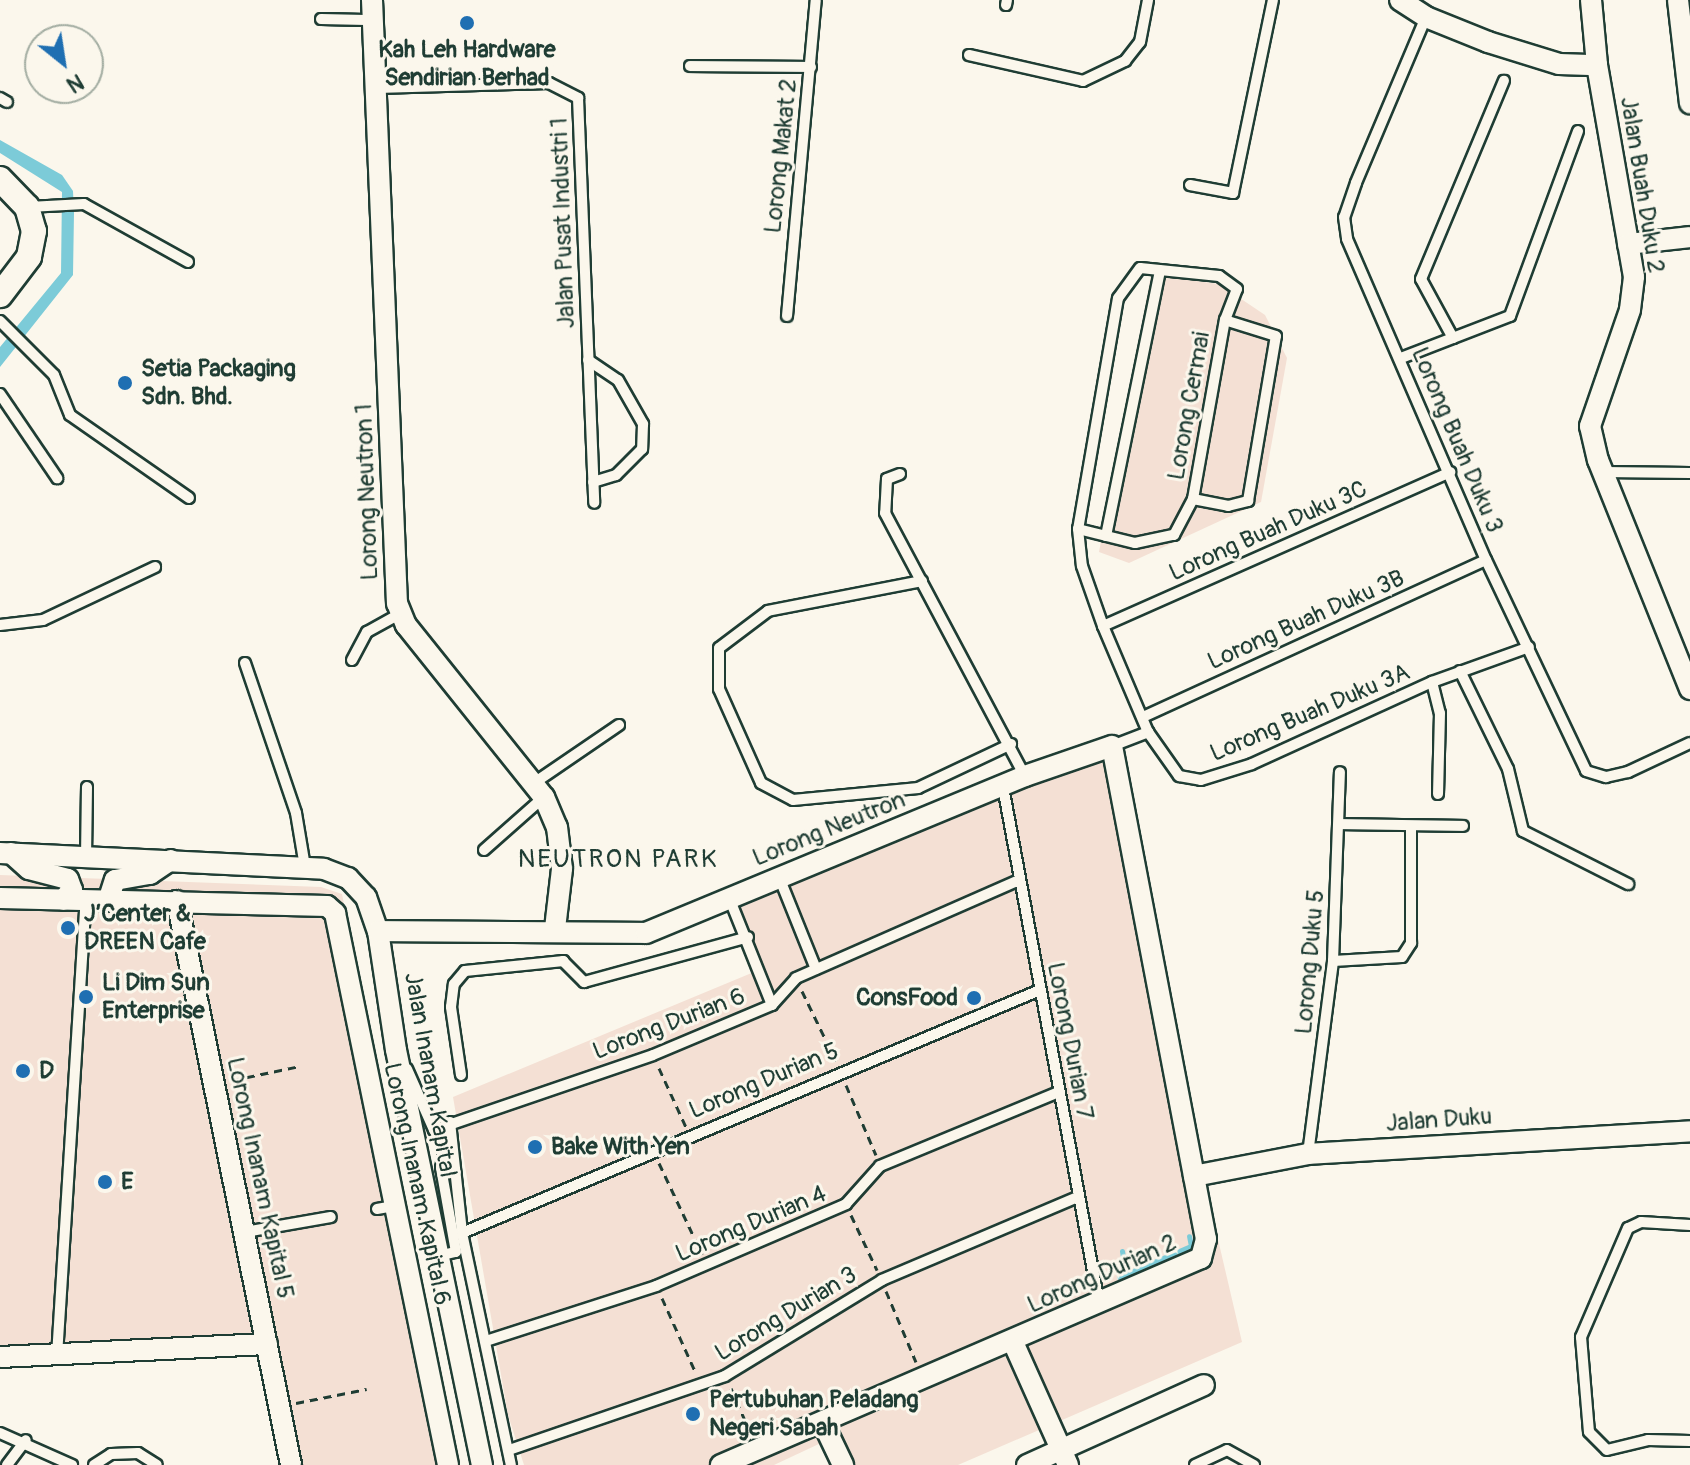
<!DOCTYPE html>
<meta charset="utf-8">
<style>
body{margin:0}
#map{position:relative;width:1690px;height:1465px;overflow:hidden;background:#fbf7ec;font-family:Pangolin,sans-serif}
div>[style]{position:absolute}
[style*='--x']{left:calc(var(--x)*1px);top:calc(var(--y)*1px);width:calc(var(--w)*1px);rotate:calc(var(--a)*1deg)}
.built>*{inset:0;background:#f4e0d4}
.water>*{inset:0;background:#7ccbd8}
.stream>*{height:5px;margin:-2.5px;padding:0 2.5px;transform-origin:2.5px;border-radius:2.5px;background:#7ccbd8}
.path>*{height:3px;margin-top:-1.5px;transform-origin:0;background:repeating-linear-gradient(90deg,#1f3d34 0 8px,transparent 0 14px)}
.roads{filter:drop-shadow(2px 0 #1f3d34) drop-shadow(-2px 0 #1f3d34) drop-shadow(0 2px #1f3d34) drop-shadow(0 -2px #1f3d34)}
.service>*{height:10px;margin:-5px;padding:0 5px;transform-origin:5px;border-radius:5px;background:#fbf7ec}
.minor>*{height:20px;margin:-10px;padding:0 10px;transform-origin:10px;border-radius:10px;background:#fbf7ec}
.tertiary>*{height:24px;margin:-12px;padding:0 12px;transform-origin:12px;border-radius:12px;background:#fbf7ec}
.dots>*{width:22px;height:22px;translate:-50% -50%;box-sizing:border-box;border:4px solid #fbf7ec;border-radius:50%}
span{translate:-50% -50%;white-space:nowrap;text-align:center;line-height:1.15;-webkit-text-stroke:6px #fbf7ec;paint-order:stroke}
.poi-label{font-size:24px;color:#1f3d34;font-weight:700}
.left{translate:0 -50%;text-align:left}
.right{translate:-100% -50%;text-align:right}
.street-label{font-size:24px;color:#1f3d34}
.neighbourhood-label{font-size:26px;color:#1f3d34;letter-spacing:2px}
.north{position:absolute;left:24px;top:24px;width:80px;height:80px;box-sizing:border-box;background:#fbf7ec;border:2px solid #a3ada2;border-radius:50%;rotate:150deg;font-size:22px;font-weight:700;line-height:32px;text-align:center;color:#1f3d34}
.north::after{content:'';display:block;margin:auto;width:28px;height:36px;background:#1f6fb2;clip-path:polygon(50% 0,100% 100%,50% 72%,0 100%)}
</style>
<div id="map">
<div class="built">
<i style="clip-path:polygon(1151px 275px,1219px 284px,1265px 315px,1287px 358px,1261px 502px,1129px 563px,1099px 552px)"></i>
<i style="clip-path:polygon(1101px 739px,1242px 1342px,958px 1465px,830px 1465px,821px 1443px,774px 1465px,524px 1465px,508px 1415px,453px 1097px,754px 972px,735px 889px)"></i>
<i style="clip-path:polygon(0 875px,321px 887px,342px 894px,458px 1465px,298px 1465px,273px 1348px,0 1366px)"></i>
</div>
<div class="water">
<i style="clip-path:polygon(0 140px,62px 175px,73px 191px,74px 213px,73px 275px,0 367px,0 347px,61px 273px,62px 192px,0 153px)"></i>
</div>
<div class="stream">
<i style="--x:1122;--y:1251;--w:23;--a:80"></i>
<i style="--x:1119;--y:1277;--w:78;--a:-23.3"></i>
<i style="--x:1191;--y:1246;--w:10;--a:-101"></i>
</div>
<div class="path">
<i style="--x:802;--y:991;--w:80;--a:64.1"></i>
<i style="--x:659;--y:1068;--w:65;--a:65.4"></i>
<i style="--x:233;--y:1080;--w:68;--a:-11.8"></i>
<i style="--x:846;--y:1085;--w:76;--a:66.8"></i>
<i style="--x:659;--y:1163;--w:101;--a:64.7"></i>
<i style="--x:851;--y:1215;--w:61;--a:64.7"></i>
<i style="--x:886;--y:1291;--w:77;--a:67.1"></i>
<i style="--x:662;--y:1298;--w:80;--a:65.7"></i>
<i style="--x:731;--y:1388;--w:48;--a:66.6"></i>
<i style="--x:296;--y:1403;--w:72;--a:-11.2"></i>
</div>
<div class="roads">
<div class="service">
<i style="--x:1006;--y:5;--w:5;--a:-79"></i>
<i style="--x:1426;--y:17;--w:180;--a:112.9"></i>
<i style="--x:1356;--y:183;--w:36;--a:109"></i>
<i style="--x:1344;--y:217;--w:22;--a:82"></i>
<i style="--x:1347;--y:239;--w:350;--a:66.6"></i>
<i style="--x:1486;--y:560;--w:233;--a:64.6"></i>
<i style="--x:1586;--y:771;--w:21;--a:17"></i>
<i style="--x:1606;--y:777;--w:23;--a:-13"></i>
<i style="--x:1628;--y:772;--w:68;--a:-25.1"></i>
<i style="--x:321;--y:19;--w:45;--a:1.3"></i>
<i style="--x:366;--y:20;--w:9;--a:-41"></i>
<i style="--x:969;--y:55;--w:117;--a:12.8"></i>
<i style="--x:1083;--y:81;--w:47;--a:-25.5"></i>
<i style="--x:1125;--y:61;--w:24;--a:-52"></i>
<i style="--x:1140;--y:42;--w:43;--a:-79.2"></i>
<i style="--x:690;--y:66;--w:121;--a:0.5"></i>
<i style="--x:377;--y:88;--w:172;--a:-1.7"></i>
<i style="--x:549;--y:83;--w:33;--a:27"></i>
<i style="--x:578;--y:98;--w:405;--a:87.7"></i>
<i style="--x:0;--y:98;--w:8;--a:30"></i>
<i style="--x:1190;--y:185;--w:44;--a:10.5"></i>
<i style="--x:1233;--y:193;--w:197;--a:-78.3"></i>
<i style="--x:29;--y:207;--w:55;--a:-3.1"></i>
<i style="--x:84;--y:204;--w:119;--a:29.1"></i>
<i style="--x:787;--y:316;--w:317;--a:-84.8"></i>
<i style="--x:0;--y:321;--w:76;--a:45"></i>
<i style="--x:54;--y:375;--w:43;--a:68.2"></i>
<i style="--x:70;--y:415;--w:145;--a:34.9"></i>
<i style="--x:1453;--y:338;--w:67;--a:-118.5"></i>
<i style="--x:1421;--y:279;--w:215;--a:-67.3"></i>
<i style="--x:1401;--y:358;--w:117;--a:-21.1"></i>
<i style="--x:1510;--y:316;--w:197;--a:-69.8"></i>
<i style="--x:588;--y:360;--w:36;--a:34"></i>
<i style="--x:618;--y:380;--w:51;--a:60.4"></i>
<i style="--x:643;--y:424;--w:25;--a:92"></i>
<i style="--x:642;--y:449;--w:37;--a:135"></i>
<i style="--x:616;--y:475;--w:24;--a:163"></i>
<i style="--x:0;--y:394;--w:102;--a:55.8"></i>
<i style="--x:1603;--y:472;--w:87;--a:0.7"></i>
<i style="--x:900;--y:474;--w:14;--a:159"></i>
<i style="--x:887;--y:479;--w:34;--a:93"></i>
<i style="--x:885;--y:513;--w:298;--a:62"></i>
<i style="--x:1193;--y:499;--w:182;--a:-79.9"></i>
<i style="--x:1078;--y:529;--w:59;--a:13.8"></i>
<i style="--x:1135;--y:543;--w:40;--a:-12"></i>
<i style="--x:1174;--y:535;--w:41;--a:-62.2"></i>
<i style="--x:1193;--y:499;--w:36;--a:11"></i>
<i style="--x:1228;--y:506;--w:21;--a:-14"></i>
<i style="--x:1248;--y:501;--w:167;--a:-80.4"></i>
<i style="--x:1276;--y:336;--w:53;--a:-162.6"></i>
<i style="--x:1225;--y:320;--w:33;--a:-69"></i>
<i style="--x:1237;--y:289;--w:22;--a:-144"></i>
<i style="--x:1219;--y:276;--w:79;--a:-174.2"></i>
<i style="--x:1140;--y:268;--w:37;--a:126"></i>
<i style="--x:1118;--y:298;--w:234;--a:99.8"></i>
<i style="--x:1078;--y:529;--w:37;--a:84"></i>
<i style="--x:1082;--y:566;--w:64;--a:70.7"></i>
<i style="--x:1103;--y:626;--w:115;--a:67"></i>
<i style="--x:1148;--y:732;--w:54;--a:54.8"></i>
<i style="--x:1179;--y:776;--w:22;--a:10"></i>
<i style="--x:1201;--y:780;--w:53;--a:-17.4"></i>
<i style="--x:1252;--y:764;--w:198;--a:-24.5"></i>
<i style="--x:1432;--y:682;--w:103;--a:-19.8"></i>
<i style="--x:1106;--y:536;--w:271;--a:-78.5"></i>
<i style="--x:922;--y:581;--w:157;--a:169"></i>
<i style="--x:768;--y:611;--w:61;--a:142.9"></i>
<i style="--x:719;--y:648;--w:41;--a:90"></i>
<i style="--x:719;--y:689;--w:103;--a:65.9"></i>
<i style="--x:761;--y:783;--w:36;--a:28"></i>
<i style="--x:793;--y:800;--w:126;--a:-5.5"></i>
<i style="--x:918;--y:788;--w:103;--a:-25.3"></i>
<i style="--x:0;--y:625;--w:43;--a:-6.6"></i>
<i style="--x:43;--y:620;--w:124;--a:-25.3"></i>
<i style="--x:1103;--y:626;--w:380;--a:-23.9"></i>
<i style="--x:352;--y:660;--w:32;--a:-62"></i>
<i style="--x:367;--y:632;--w:38;--a:-29"></i>
<i style="--x:245;--y:663;--w:158;--a:71.2"></i>
<i style="--x:296;--y:813;--w:55;--a:80.5"></i>
<i style="--x:1460;--y:671;--w:109;--a:63.9"></i>
<i style="--x:1508;--y:769;--w:64;--a:76.4"></i>
<i style="--x:1523;--y:831;--w:118;--a:26.8"></i>
<i style="--x:1432;--y:682;--w:32;--a:76"></i>
<i style="--x:1440;--y:713;--w:81;--a:91.4"></i>
<i style="--x:1143;--y:717;--w:377;--a:-24.6"></i>
<i style="--x:1112;--y:746;--w:39;--a:-21"></i>
<i style="--x:534;--y:783;--w:103;--a:-34.3"></i>
<i style="--x:1003;--y:787;--w:525;--a:79.46"></i>
<i style="--x:1341;--y:824;--w:122;--a:0.9"></i>
<i style="--x:484;--y:850;--w:80;--a:-41.5"></i>
<i style="--x:86;--y:858;--w:71;--a:-89.2"></i>
<i style="--x:779;--y:877;--w:99;--a:68.1"></i>
<i style="--x:730;--y:900;--w:113;--a:68.2"></i>
<i style="--x:1333;--y:961;--w:69;--a:-3.3"></i>
<i style="--x:1402;--y:957;--w:17;--a:-57"></i>
<i style="--x:1411;--y:943;--w:117;--a:-90"></i>
<i style="--x:407;--y:1069;--w:67;--a:66.1"></i>
<i style="--x:434;--y:1130;--w:231;--a:-18.9"></i>
<i style="--x:653;--y:1055;--w:129;--a:-22.8"></i>
<i style="--x:772;--y:1005;--w:36;--a:-48"></i>
<i style="--x:796;--y:978;--w:244;--a:-23.7"></i>
<i style="--x:461;--y:1075;--w:69;--a:-98.4"></i>
<i style="--x:451;--y:1007;--w:23;--a:-83"></i>
<i style="--x:454;--y:984;--w:17;--a:-50"></i>
<i style="--x:465;--y:971;--w:99;--a:-5.8"></i>
<i style="--x:563;--y:961;--w:30;--a:45"></i>
<i style="--x:584;--y:982;--w:170;--a:-15.3"></i>
<i style="--x:450;--y:1122;--w:112;--a:83.8"></i>
<i style="--x:462;--y:1233;--w:237;--a:78.1"></i>
<i style="--x:1308;--y:1154;--w:195;--a:-82.6"></i>
<i style="--x:1333;--y:961;--w:189;--a:-87.9"></i>
<i style="--x:377;--y:1209;--w:17;--a:-10"></i>
<i style="--x:1690;--y:1225;--w:49;--a:-176.5"></i>
<i style="--x:1641;--y:1222;--w:14;--a:155"></i>
<i style="--x:1628;--y:1228;--w:119;--a:113.3"></i>
<i style="--x:1581;--y:1337;--w:95;--a:85.2"></i>
<i style="--x:1589;--y:1432;--w:25;--a:45"></i>
<i style="--x:1607;--y:1450;--w:42;--a:-13.7"></i>
<i style="--x:1648;--y:1440;--w:42;--a:1.4"></i>
<i style="--x:245;--y:1232;--w:87;--a:-9.9"></i>
<i style="--x:462;--y:1233;--w:627;--a:-22.8"></i>
<i style="--x:438;--y:1256;--w:18;--a:-13"></i>
<i style="--x:456;--y:1252;--w:85;--a:-100.1"></i>
<i style="--x:441;--y:1168;--w:33;--a:-78"></i>
<i style="--x:486;--y:1341;--w:179;--a:-17.9"></i>
<i style="--x:656;--y:1286;--w:207;--a:-23.3"></i>
<i style="--x:846;--y:1204;--w:51;--a:-48.2"></i>
<i style="--x:880;--y:1166;--w:194;--a:-22.5"></i>
<i style="--x:57;--y:1356;--w:456;--a:-86.4"></i>
<i style="--x:0;--y:1433;--w:79;--a:24"></i>
<i style="--x:509;--y:1450;--w:228;--a:-18.9"></i>
<i style="--x:725;--y:1376;--w:184;--a:-31.4"></i>
<i style="--x:882;--y:1280;--w:213;--a:-23"></i>
<i style="--x:7;--y:1465;--w:31;--a:-53"></i>
<i style="--x:94;--y:1465;--w:20;--a:-33"></i>
<i style="--x:111;--y:1454;--w:27;--a:-2"></i>
<i style="--x:138;--y:1453;--w:22;--a:32"></i>
<i style="--x:1195;--y:1465;--w:35;--a:-25"></i>
<i style="--x:1227;--y:1450;--w:31;--a:29"></i>
</div>
<div class="minor">
<i style="--x:372;--y:0;--w:604;--a:87.63"></i>
<i style="--x:397;--y:603;--w:24;--a:68"></i>
<i style="--x:406;--y:625;--w:221;--a:51.3"></i>
<i style="--x:544;--y:797;--w:33;--a:67"></i>
<i style="--x:557;--y:827;--w:42;--a:83.2"></i>
<i style="--x:562;--y:869;--w:60;--a:96.7"></i>
<i style="--x:1400;--y:0;--w:31;--a:33"></i>
<i style="--x:1426;--y:17;--w:67;--a:22"></i>
<i style="--x:1488;--y:42;--w:74;--a:17.2"></i>
<i style="--x:1559;--y:64;--w:38;--a:2"></i>
<i style="--x:1591;--y:0;--w:65;--a:84.7"></i>
<i style="--x:1597;--y:65;--w:215;--a:80.1"></i>
<i style="--x:1634;--y:277;--w:33;--a:97"></i>
<i style="--x:1630;--y:310;--w:123;--a:109"></i>
<i style="--x:1590;--y:426;--w:35;--a:77"></i>
<i style="--x:1598;--y:460;--w:247;--a:68.1"></i>
<i style="--x:1678;--y:0;--w:104;--a:83.4"></i>
<i style="--x:1628;--y:244;--w:62;--a:-6.4"></i>
<i style="--x:0;--y:853;--w:324;--a:2.8"></i>
<i style="--x:324;--y:869;--w:26;--a:21"></i>
<i style="--x:348;--y:878;--w:26;--a:47"></i>
<i style="--x:366;--y:897;--w:36;--a:71"></i>
<i style="--x:378;--y:931;--w:120;--a:81.4"></i>
<i style="--x:396;--y:1050;--w:424;--a:78.3"></i>
<i style="--x:11;--y:853;--w:24;--a:42"></i>
<i style="--x:29;--y:869;--w:40;--a:14.4"></i>
<i style="--x:68;--y:879;--w:12;--a:70"></i>
<i style="--x:72;--y:890;--w:13;--a:132"></i>
<i style="--x:0;--y:898;--w:327;--a:1.4"></i>
<i style="--x:327;--y:906;--w:11;--a:41"></i>
<i style="--x:335;--y:913;--w:563;--a:78.43"></i>
<i style="--x:108;--y:901;--w:22;--a:-72"></i>
<i style="--x:115;--y:880;--w:36;--a:-10"></i>
<i style="--x:150;--y:874;--w:25;--a:-34"></i>
<i style="--x:177;--y:901;--w:575;--a:78.57"></i>
<i style="--x:378;--y:931;--w:268;--a:0.4"></i>
<i style="--x:646;--y:933;--w:410;--a:-22.5"></i>
<i style="--x:1025;--y:776;--w:92;--a:-19"></i>
<i style="--x:1112;--y:746;--w:502;--a:79.21"></i>
<i style="--x:1206;--y:1239;--w:20;--a:105"></i>
<i style="--x:1201;--y:1258;--w:523;--a:156.67"></i>
<i style="--x:1194;--y:1176;--w:116;--a:-10.9"></i>
<i style="--x:1308;--y:1154;--w:383;--a:-3.4"></i>
<i style="--x:1013;--y:1342;--w:135;--a:65.9"></i>
<i style="--x:0;--y:1357;--w:267;--a:-2.8"></i>
<i style="--x:823;--y:1423;--w:47;--a:64.5"></i>
<i style="--x:1027;--y:1465;--w:194;--a:-24.3"></i>
</div>
<div class="tertiary">
<i style="--x:0;--y:179;--w:39;--a:46"></i>
<i style="--x:27;--y:207;--w:25;--a:74"></i>
<i style="--x:34;--y:231;--w:26;--a:101"></i>
<i style="--x:29;--y:257;--w:48;--a:127.3"></i>
</div>
</div>
<div class="dots">
<i style="left:467px;top:23px;background:#1f6fb2"></i>
<i style="left:125px;top:383px;background:#1f6fb2"></i>
<i style="left:68px;top:928px;background:#1f6fb2"></i>
<i style="left:86px;top:997px;background:#1f6fb2"></i>
<i style="left:974px;top:998px;background:#1f6fb2"></i>
<i style="left:23px;top:1071px;background:#1f6fb2"></i>
<i style="left:535px;top:1147px;background:#1f6fb2"></i>
<i style="left:105px;top:1182px;background:#1f6fb2"></i>
<i style="left:693px;top:1414px;background:#1f6fb2"></i>
</div>
<div class="poi-label">
<span style="left:467px;top:64px">Kah Leh Hardware<br>Sendirian Berhad</span>
<span class="left" style="left:141px;top:383px">Setia Packaging<br>Sdn. Bhd.</span>
<span class="left" style="left:84px;top:928px">J’Center &amp;<br>DREEN Cafe</span>
<span class="left" style="left:102px;top:997px">Li Dim Sun<br>Enterprise</span>
<span class="right" style="left:958px;top:998px">ConsFood</span>
<span class="left" style="left:39px;top:1071px">D</span>
<span class="left" style="left:551px;top:1147px">Bake With Yen</span>
<span class="left" style="left:121px;top:1182px">E</span>
<span class="left" style="left:709px;top:1414px">Pertubuhan Peladang<br>Negeri Sabah</span>
</div>
<div class="street-label">
<span style="left:781px;top:156px;rotate:-84deg">Lorong Makat 2</span>
<span style="left:1642px;top:185px;rotate:81deg">Jalan Buah Duku 2</span>
<span style="left:563px;top:223px;rotate:-92deg">Jalan Pusat Industri 1</span>
<span style="left:1189px;top:406px;rotate:-80deg">Lorong Cermai</span>
<span style="left:1457px;top:440px;rotate:67deg">Lorong Buah Duku 3</span>
<span style="left:367px;top:492px;rotate:-92deg">Lorong Neutron 1</span>
<span style="left:1268px;top:531px;rotate:-24deg">Lorong Buah Duku 3C</span>
<span style="left:1306px;top:620px;rotate:-24deg">Lorong Buah Duku 3B</span>
<span style="left:1310px;top:713px;rotate:-23deg">Lorong Buah Duku 3A</span>
<span style="left:829px;top:829px;rotate:-22deg">Lorong Neutron</span>
<span style="left:1310px;top:962px;rotate:-85deg">Lorong Duku 5</span>
<span style="left:669px;top:1024px;rotate:-21deg">Lorong Durian 6</span>
<span style="left:1070px;top:1041px;rotate:79deg">Lorong Durian 7</span>
<span style="left:430px;top:1075px;rotate:80deg">Jalan Inanam Kapital</span>
<span style="left:764px;top:1081px;rotate:-23deg">Lorong Durian 5</span>
<span style="left:1439px;top:1120px;rotate:-4deg">Jalan Duku</span>
<span style="left:260px;top:1178px;rotate:78deg">Lorong Inanam Kapital 5</span>
<span style="left:417px;top:1184px;rotate:78deg">Lorong Inanam Kapital 6</span>
<span style="left:751px;top:1224px;rotate:-23deg">Lorong Durian 4</span>
<span style="left:1102px;top:1274px;rotate:-24deg">Lorong Durian 2</span>
<span style="left:786px;top:1314px;rotate:-31deg">Lorong Durian 3</span>
</div>
<div class="neighbourhood-label">
<span style="left:618px;top:860px">NEUTRON PARK</span>
</div>
<div class="north">N</div>
</div>
